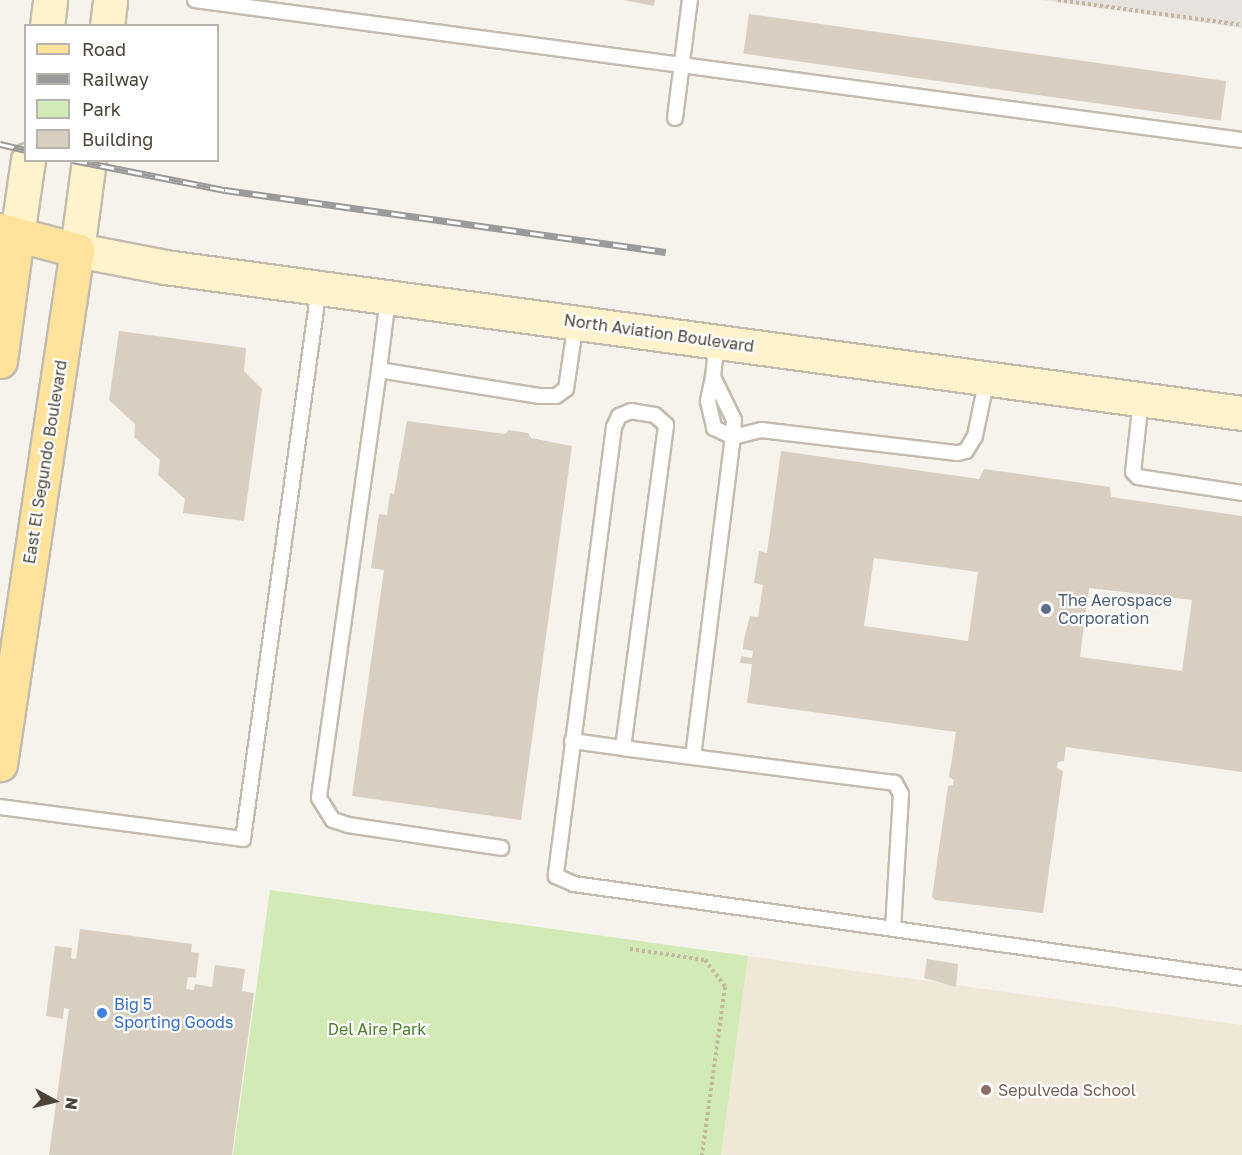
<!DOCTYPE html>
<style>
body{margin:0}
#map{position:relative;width:1242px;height:1155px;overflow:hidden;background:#f6f3ec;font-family:"Golos Text",sans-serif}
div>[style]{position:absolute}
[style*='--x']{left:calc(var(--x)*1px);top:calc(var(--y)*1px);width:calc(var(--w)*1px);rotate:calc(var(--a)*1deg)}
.industrial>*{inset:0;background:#e6e2dd}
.education>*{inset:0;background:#efe8d6}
.green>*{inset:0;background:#d2eab5}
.building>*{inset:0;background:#d8cfc1;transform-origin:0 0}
.path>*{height:4px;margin-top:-2px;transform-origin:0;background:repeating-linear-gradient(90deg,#c4b79f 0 3px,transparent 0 6px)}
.roads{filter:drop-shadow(2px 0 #c2bbae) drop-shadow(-2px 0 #c2bbae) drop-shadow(0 2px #c2bbae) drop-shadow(0 -2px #c2bbae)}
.lane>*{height:14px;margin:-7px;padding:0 7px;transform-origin:7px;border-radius:7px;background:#fff}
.secondary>*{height:33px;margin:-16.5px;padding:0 16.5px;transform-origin:16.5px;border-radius:16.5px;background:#fff3cd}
.primary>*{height:33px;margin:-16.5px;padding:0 16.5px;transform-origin:16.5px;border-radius:16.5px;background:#ffe39c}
.rail>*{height:7px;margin-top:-3.5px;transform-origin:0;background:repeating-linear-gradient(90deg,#fff 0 14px,#9a9a9a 0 28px);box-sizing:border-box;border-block:2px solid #9a9a9a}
.dots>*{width:16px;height:16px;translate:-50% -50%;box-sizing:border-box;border:3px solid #fff;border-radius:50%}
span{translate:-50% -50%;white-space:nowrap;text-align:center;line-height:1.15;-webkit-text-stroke:4.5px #fff;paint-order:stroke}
.street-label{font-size:16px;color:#4b4439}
.service-label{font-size:16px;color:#4e5e75}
.left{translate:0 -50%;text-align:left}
.shop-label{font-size:16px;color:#366cbe}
.park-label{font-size:16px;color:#4a7f2a}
.education-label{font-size:16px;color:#785e54}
.legend{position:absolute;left:24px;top:24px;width:195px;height:138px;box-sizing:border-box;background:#fff;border:2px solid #b7b4b0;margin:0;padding:8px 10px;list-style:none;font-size:18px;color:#4b4439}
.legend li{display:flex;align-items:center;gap:12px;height:30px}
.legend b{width:30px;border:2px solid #b7b4b0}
.north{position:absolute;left:24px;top:1071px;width:60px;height:60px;-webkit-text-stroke:4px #fff;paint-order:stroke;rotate:98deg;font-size:16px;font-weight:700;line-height:24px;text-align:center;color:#4b4439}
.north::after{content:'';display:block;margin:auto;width:21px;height:27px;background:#4b4439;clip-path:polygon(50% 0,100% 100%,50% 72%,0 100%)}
</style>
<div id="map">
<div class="industrial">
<i style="clip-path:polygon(1042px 0,1242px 0,1242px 28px)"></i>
</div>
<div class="education">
<i style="clip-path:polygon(748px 956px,1242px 1025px,1242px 1155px,721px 1155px)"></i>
</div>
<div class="green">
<i style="clip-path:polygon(270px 890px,748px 956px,721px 1155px,233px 1155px)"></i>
</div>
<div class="building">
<i style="clip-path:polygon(623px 0,655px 0,654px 6px)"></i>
<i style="left:749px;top:14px;width:482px;height:40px;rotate:8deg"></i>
<i style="clip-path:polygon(119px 331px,246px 348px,244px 371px,262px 389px,244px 521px,183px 513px,185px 499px,158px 475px,160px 460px,134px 437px,135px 424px,109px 400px)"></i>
<i style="clip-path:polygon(407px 421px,505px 434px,509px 430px,528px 433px,531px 438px,572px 446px,521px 820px,352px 796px,384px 570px,371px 568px,379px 514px,387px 515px,390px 493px,394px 494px)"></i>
<i style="clip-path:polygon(evenodd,781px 451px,979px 479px,984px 469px,1110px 487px,1111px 497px,1242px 516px,1242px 772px,1066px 747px,1064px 761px,1058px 762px,1057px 768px,1063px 771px,1043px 913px,935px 900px,932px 897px,948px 786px,953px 785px,954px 780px,949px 777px,956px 732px,747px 703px,752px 664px,740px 663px,741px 656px,752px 658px,753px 651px,743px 649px,744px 639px,750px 616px,758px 617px,763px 585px,754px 583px,759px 551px,767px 553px,781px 451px,874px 558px,978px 572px,968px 641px,864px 626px,874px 558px,781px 451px,1089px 588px,1192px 600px,1182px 671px,1080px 657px,1089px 588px)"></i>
<i style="clip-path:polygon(80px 929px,192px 944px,191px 952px,199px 953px,196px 978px,188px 977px,186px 989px,194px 990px,195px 984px,212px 987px,215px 965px,245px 969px,242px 991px,254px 993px,232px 1155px,49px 1155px,69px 1009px,64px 1008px,63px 1019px,46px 1016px,55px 946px,72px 948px,71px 958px,76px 959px)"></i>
<i style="clip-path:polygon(927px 959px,958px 964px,956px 987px,924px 978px)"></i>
</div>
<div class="path">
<i style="--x:1058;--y:0;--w:186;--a:7.7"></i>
<i style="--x:630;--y:949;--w:76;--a:8.3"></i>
<i style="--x:705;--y:960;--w:34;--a:53"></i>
<i style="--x:725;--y:987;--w:170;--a:97.8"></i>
</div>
<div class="roads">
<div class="lane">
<i style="--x:195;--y:0;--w:1056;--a:7.62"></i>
<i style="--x:675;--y:118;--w:119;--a:-82.8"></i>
<i style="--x:388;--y:298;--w:73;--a:97.1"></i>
<i style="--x:379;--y:370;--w:163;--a:9.2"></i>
<i style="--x:540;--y:396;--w:16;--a:0"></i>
<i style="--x:556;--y:396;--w:12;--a:-35"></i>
<i style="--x:566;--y:389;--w:69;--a:-81.6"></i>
<i style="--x:379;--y:370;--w:432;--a:98"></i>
<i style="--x:319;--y:798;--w:26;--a:58"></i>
<i style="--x:333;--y:820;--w:16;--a:18"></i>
<i style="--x:348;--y:825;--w:155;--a:8.5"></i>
<i style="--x:713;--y:377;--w:36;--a:-84"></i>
<i style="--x:1141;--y:400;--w:72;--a:96.3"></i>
<i style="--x:1133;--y:472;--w:7;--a:45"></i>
<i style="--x:1138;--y:477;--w:105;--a:8.7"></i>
<i style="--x:572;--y:741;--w:51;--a:7.8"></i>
<i style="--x:693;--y:757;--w:322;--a:-82.9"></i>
<i style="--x:733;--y:437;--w:17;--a:-87"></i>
<i style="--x:734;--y:420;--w:48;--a:-116"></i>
<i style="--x:713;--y:377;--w:25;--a:102"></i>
<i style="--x:708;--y:401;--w:28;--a:77"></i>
<i style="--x:714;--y:428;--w:21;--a:25"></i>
<i style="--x:733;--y:437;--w:29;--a:-14"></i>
<i style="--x:761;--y:430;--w:198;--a:6.7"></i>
<i style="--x:958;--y:453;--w:8;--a:-14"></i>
<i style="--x:966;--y:451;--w:17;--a:-59"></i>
<i style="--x:975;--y:436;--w:59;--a:-78.3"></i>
<i style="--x:0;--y:807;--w:245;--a:7.5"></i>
<i style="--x:243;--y:839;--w:556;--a:-82.15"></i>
<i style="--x:893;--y:929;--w:135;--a:-86.6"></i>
<i style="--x:901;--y:794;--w:13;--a:-119"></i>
<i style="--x:895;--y:783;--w:274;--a:-172.7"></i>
<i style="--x:623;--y:748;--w:326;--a:-82.4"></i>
<i style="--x:666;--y:425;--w:15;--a:-138"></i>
<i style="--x:655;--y:415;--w:24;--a:-171"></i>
<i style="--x:631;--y:411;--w:13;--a:157"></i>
<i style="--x:619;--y:416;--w:12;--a:114"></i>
<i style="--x:614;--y:427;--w:453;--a:97.4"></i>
<i style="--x:556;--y:876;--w:20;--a:24"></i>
<i style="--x:574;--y:884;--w:675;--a:8.01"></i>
</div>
<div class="secondary">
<i style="--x:47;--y:26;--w:26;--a:-83"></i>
<i style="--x:107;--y:26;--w:26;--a:-83"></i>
<i style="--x:89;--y:160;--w:91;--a:97.6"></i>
<i style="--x:77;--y:250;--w:90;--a:10.9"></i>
<i style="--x:165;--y:267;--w:1087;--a:7.72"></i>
<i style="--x:17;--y:235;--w:76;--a:-81.7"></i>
</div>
<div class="primary">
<i style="--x:0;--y:230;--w:80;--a:14.6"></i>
<i style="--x:77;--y:250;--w:520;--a:98.52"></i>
<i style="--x:0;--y:361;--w:127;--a:-82.3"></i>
</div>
</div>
<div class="rail">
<i style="--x:0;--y:144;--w:27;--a:13"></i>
<i style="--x:73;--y:160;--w:155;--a:11.2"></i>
<i style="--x:225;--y:190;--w:445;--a:8"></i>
</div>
<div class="dots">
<i style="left:1046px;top:609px;background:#5c6f8a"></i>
<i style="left:102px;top:1013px;background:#3f7fe0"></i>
<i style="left:986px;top:1090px;background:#8d6e63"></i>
</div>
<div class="street-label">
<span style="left:659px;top:333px;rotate:8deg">North Aviation Boulevard</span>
<span style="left:45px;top:462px;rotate:-81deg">East El Segundo Boulevard</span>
</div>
<div class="service-label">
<span class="left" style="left:1058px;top:609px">The Aerospace<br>Corporation</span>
</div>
<div class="shop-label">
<span class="left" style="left:114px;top:1013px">Big 5<br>Sporting Goods</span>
</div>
<div class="park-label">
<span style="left:377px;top:1029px">Del Aire Park</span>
</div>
<div class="education-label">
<span class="left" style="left:998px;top:1090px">Sepulveda School</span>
</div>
<ul class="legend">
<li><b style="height:8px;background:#ffe39c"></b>Road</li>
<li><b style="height:8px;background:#9a9a9a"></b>Railway</li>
<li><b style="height:16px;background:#d2eab5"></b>Park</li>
<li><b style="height:16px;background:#d8cfc1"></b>Building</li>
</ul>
<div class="north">N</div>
</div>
